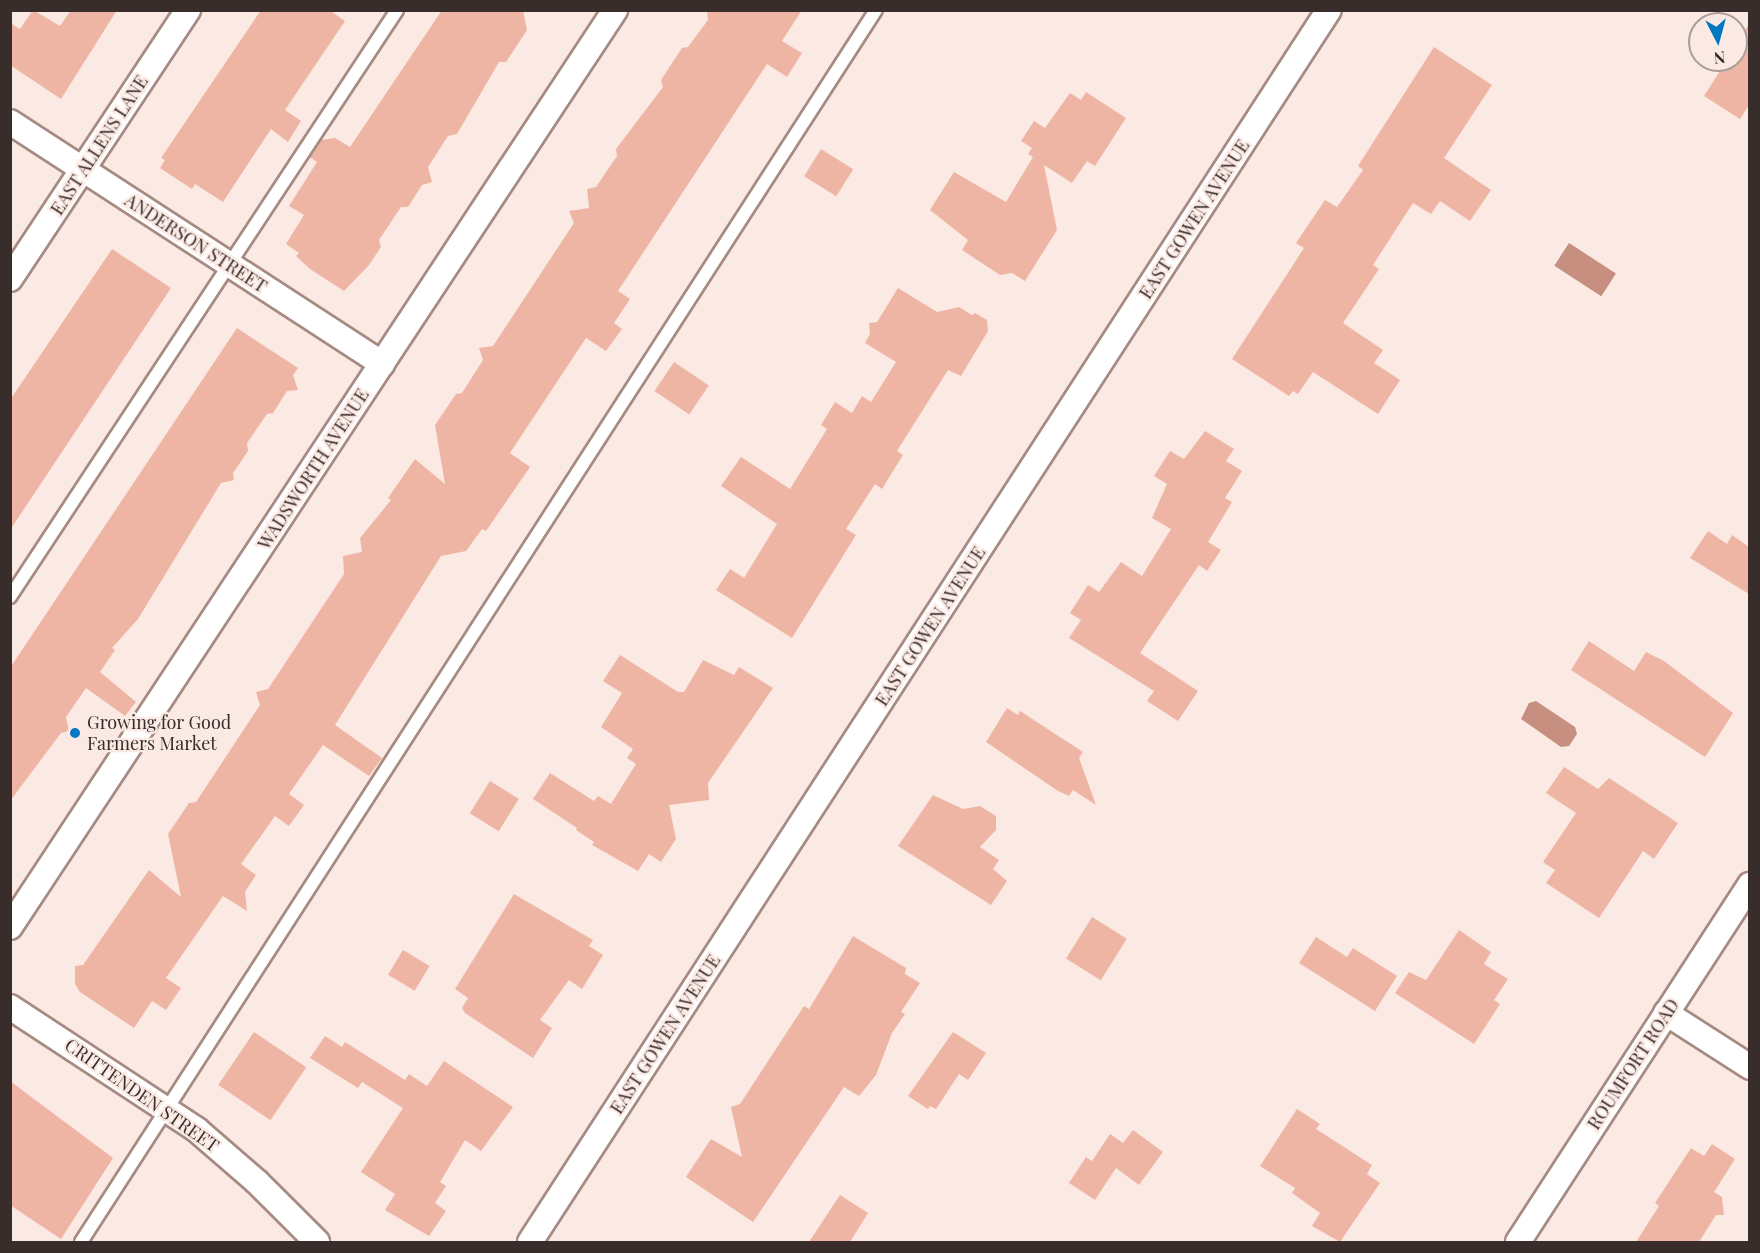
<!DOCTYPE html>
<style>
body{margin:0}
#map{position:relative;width:1760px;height:1253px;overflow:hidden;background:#fbe9e4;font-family:"Playfair Display",serif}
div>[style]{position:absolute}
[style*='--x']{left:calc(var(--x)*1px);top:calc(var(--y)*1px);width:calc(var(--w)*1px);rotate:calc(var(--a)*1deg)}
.water>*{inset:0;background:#c68f7f;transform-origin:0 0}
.building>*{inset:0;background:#efb5a4;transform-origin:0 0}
.roads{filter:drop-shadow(2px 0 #a68b83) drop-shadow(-2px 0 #a68b83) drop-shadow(0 2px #a68b83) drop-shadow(0 -2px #a68b83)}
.lane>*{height:12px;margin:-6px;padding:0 6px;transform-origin:6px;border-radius:6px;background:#fff}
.street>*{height:24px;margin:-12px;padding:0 12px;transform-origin:12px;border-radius:12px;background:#fff}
.dots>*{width:16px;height:16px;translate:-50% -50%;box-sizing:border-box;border:3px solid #fbe9e4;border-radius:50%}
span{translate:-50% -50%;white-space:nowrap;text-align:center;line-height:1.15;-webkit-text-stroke:4.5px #fbe9e4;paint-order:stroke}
.street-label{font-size:18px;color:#382d2a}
.poi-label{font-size:18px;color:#382d2a}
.left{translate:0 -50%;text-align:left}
.frame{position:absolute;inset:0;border:12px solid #382d2a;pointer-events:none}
.north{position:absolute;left:1688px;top:12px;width:60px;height:60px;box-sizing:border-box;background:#fbe9e4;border:2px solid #ad9e9a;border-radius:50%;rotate:174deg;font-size:16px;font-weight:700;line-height:24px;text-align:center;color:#382d2a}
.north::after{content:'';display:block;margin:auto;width:21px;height:27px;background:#0378c2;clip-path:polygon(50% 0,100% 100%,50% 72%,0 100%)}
</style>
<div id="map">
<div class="water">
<i style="left:1569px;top:243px;width:56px;height:27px;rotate:33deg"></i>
<i style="clip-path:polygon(1536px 701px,1575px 727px,1577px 734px,1569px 746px,1561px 747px,1521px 719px,1529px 703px)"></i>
</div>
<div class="building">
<i style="clip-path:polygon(33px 10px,60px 26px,71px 10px,117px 10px,61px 99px,10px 65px,10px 23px,20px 29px)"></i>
<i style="clip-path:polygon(261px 10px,329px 10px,345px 21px,285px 110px,301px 121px,288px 142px,271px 129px,223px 202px,195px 184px,192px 189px,160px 168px,165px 160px,161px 158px)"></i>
<i style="clip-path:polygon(442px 10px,523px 10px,527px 30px,506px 62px,499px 62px,457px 134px,448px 136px,428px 167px,432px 182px,422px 185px,408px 207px,401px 207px,379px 240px,381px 247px,369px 265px,344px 291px,310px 269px,296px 256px,299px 253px,286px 244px,304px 215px,289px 206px,317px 162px,310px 157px,321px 140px,335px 138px,350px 147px)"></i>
<i style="clip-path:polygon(707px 10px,802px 10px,782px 41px,802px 53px,787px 77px,767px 64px,618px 291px,630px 299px,614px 323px,622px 329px,606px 351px,586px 338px,510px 453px,530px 467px,486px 531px,482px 529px,466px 551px,441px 556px,335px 725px,382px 758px,369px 776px,323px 745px,289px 794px,304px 805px,289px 826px,275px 816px,241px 864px,256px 875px,245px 892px,247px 911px,223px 896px,166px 978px,181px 988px,166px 1010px,152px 1001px,134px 1028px,80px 992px,75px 984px,75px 966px,83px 965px,149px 870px,181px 897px,168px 834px,189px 803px,196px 802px,260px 705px,256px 692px,268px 689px,344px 574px,343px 556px,362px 552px,360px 538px,391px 500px,388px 498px,415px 459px,445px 484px,435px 425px,456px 394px,462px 393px,483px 360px,479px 348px,493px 346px,574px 223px,569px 211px,589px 208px,587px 189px,596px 187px,617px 156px,616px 149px,663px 87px,661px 80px,682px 48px,688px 47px,708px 20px)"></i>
<i style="clip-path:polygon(1749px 24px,1749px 105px,1740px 119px,1704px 96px,1727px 60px,1736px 60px,1736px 45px)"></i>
<i style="clip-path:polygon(1434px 47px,1492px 85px,1444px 158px,1491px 190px,1470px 221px,1440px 201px,1431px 214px,1413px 203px,1373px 265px,1379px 269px,1343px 323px,1383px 350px,1374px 363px,1400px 380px,1378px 414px,1313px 372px,1298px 394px,1293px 391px,1289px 396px,1232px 359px,1304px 248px,1296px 243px,1325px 200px,1337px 207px,1363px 170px,1358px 166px)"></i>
<i style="clip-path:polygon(1086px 92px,1126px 118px,1095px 166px,1087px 161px,1072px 183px,1044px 165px,1057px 230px,1025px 281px,1012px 273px,1000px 275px,962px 250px,968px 240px,930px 210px,954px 172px,1006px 202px,1033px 157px,1028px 154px,1032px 148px,1021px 141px,1034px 121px,1045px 128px,1070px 93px,1081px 100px)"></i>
<i style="left:821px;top:149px;width:38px;height:32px;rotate:32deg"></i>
<i style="clip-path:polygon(112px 249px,171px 288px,10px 530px,10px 400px)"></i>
<i style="clip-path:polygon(898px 288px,937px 312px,959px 307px,972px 315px,975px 313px,987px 320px,988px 331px,961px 376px,948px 370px,897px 451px,903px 455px,882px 489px,875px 484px,846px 529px,856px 535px,792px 638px,716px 590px,730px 569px,744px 578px,777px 524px,721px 486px,741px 457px,790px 489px,827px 429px,821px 425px,835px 402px,852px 413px,862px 396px,871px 402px,896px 362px,865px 343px,870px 334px,869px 323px,877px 322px)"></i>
<i style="clip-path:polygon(237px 328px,298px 368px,293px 375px,298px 390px,287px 391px,273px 413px,267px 414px,247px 443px,248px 451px,233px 473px,234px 480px,221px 483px,138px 619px,112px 648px,115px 650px,100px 672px,136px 702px,125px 716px,86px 688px,66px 717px,69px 731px,61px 733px,10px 801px,10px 668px)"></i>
<i style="left:674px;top:362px;width:42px;height:35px;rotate:34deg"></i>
<i style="clip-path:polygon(1205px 431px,1234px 449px,1226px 461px,1242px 471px,1225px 498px,1232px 502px,1208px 542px,1221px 550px,1207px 571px,1199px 565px,1140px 653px,1198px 691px,1178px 721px,1147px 701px,1154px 691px,1069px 638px,1081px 620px,1070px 613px,1088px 585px,1099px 592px,1121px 562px,1142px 576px,1171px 529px,1152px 518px,1167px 484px,1154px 476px,1170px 451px,1184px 459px)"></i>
<i style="clip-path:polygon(1708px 531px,1727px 544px,1732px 535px,1749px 547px,1749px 594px,1690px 558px)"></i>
<i style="clip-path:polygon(1589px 641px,1634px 671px,1646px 652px,1664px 661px,1733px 713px,1705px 757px,1571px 670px)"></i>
<i style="clip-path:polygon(620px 655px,678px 692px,684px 692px,703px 660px,734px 675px,739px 667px,773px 688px,708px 783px,709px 800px,669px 805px,676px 839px,661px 862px,649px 854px,638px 871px,592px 845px,594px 842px,576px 830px,577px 828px,533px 799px,550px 773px,594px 801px,598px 796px,611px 804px,636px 764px,627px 758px,633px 749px,601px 727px,622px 693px,603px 681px)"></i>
<i style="clip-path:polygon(1007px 708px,1018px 715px,1020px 711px,1083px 752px,1079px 758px,1096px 805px,1073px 790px,1069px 796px,1058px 791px,986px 742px)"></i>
<i style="clip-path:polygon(1564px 767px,1598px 789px,1609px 778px,1678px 823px,1654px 859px,1643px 851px,1599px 918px,1546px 883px,1555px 870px,1543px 862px,1576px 813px,1546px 793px)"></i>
<i style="left:490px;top:781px;width:34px;height:38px;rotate:32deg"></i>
<i style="clip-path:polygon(933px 795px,963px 809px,980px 806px,996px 816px,996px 830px,980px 847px,999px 860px,993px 869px,1007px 881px,991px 905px,898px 846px)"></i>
<i style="clip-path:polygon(514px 894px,593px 940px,589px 946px,603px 955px,582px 989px,569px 980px,540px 1020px,552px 1028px,533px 1058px,465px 1013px,462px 1008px,468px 998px,455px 989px)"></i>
<i style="left:1092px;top:917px;width:41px;height:49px;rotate:32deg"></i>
<i style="clip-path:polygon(1459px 930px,1491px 952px,1484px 964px,1508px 979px,1494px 1000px,1500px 1004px,1474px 1044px,1395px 993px,1409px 972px,1426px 980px)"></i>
<i style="clip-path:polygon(853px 936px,906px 968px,905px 974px,920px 983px,901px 1012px,905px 1014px,892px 1033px,876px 1075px,859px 1096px,844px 1087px,753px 1222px,686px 1177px,711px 1139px,742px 1157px,731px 1107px,740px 1104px,804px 1006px,809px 1009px)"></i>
<i style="clip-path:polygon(1316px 937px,1347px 957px,1353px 948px,1397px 976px,1375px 1011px,1299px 963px)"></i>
<i style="left:403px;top:950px;width:31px;height:29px;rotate:31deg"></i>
<i style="left:254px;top:1032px;width:63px;height:64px;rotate:34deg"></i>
<i style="clip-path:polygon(953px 1032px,986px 1053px,968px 1080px,959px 1074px,936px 1109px,930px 1106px,928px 1109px,908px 1096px)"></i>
<i style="clip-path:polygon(325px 1036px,342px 1047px,345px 1042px,405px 1080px,409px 1074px,427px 1086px,444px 1061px,513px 1107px,481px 1151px,465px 1140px,440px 1182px,446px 1186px,435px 1203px,446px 1211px,429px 1236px,385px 1210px,395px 1194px,361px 1172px,403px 1108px,362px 1082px,358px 1088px,310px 1058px)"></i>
<i style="clip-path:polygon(10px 1081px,113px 1158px,61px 1239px,10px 1205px)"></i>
<i style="clip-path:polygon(1297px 1109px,1320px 1124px,1316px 1129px,1372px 1165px,1367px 1174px,1380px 1183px,1340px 1242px,1312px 1226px,1320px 1213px,1292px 1193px,1295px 1188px,1260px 1166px)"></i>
<i style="clip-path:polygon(1133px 1130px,1163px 1152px,1139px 1185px,1116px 1168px,1095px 1200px,1069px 1183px,1086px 1157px,1092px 1161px,1110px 1134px,1123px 1143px)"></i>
<i style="clip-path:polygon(1712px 1144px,1735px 1159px,1714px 1192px,1722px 1197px,1724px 1215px,1716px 1215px,1699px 1242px,1636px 1242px,1659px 1206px,1655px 1203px,1691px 1148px,1704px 1156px)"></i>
<i style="clip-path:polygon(840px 1195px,868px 1213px,850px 1242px,809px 1242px)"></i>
</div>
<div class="roads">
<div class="lane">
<i style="--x:10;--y:597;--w:703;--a:-56.6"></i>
<i style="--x:81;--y:1242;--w:1466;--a:-57.17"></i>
</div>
<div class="street">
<i style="--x:10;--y:122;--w:444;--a:33"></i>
<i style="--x:10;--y:279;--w:323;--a:-56.5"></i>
<i style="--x:10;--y:927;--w:1099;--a:-56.58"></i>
<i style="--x:10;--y:1007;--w:224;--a:33.3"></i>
<i style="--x:197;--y:1130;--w:79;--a:40.9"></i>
<i style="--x:257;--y:1182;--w:85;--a:45"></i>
<i style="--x:1666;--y:1013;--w:100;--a:32.7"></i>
<i style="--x:530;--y:1242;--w:1468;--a:-57.04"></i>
<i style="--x:1518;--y:1242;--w:426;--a:-57"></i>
</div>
</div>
<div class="dots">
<i style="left:75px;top:733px;background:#0378c2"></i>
</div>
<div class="street-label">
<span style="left:99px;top:145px;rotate:-57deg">EAST ALLENS LANE</span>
<span style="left:1194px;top:219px;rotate:-57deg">EAST GOWEN AVENUE</span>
<span style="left:196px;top:243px;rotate:33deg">ANDERSON STREET</span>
<span style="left:313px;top:469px;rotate:-57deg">WADSWORTH AVENUE</span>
<span style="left:930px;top:626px;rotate:-57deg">EAST GOWEN AVENUE</span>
<span style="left:665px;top:1034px;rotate:-57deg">EAST GOWEN AVENUE</span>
<span style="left:1633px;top:1064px;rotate:-57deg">ROUMFORT ROAD</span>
<span style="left:142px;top:1095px;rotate:35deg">CRITTENDEN STREET</span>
</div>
<div class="poi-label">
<span class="left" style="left:87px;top:733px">Growing for Good<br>Farmers Market</span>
</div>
<div class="frame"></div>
<div class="north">N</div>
</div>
